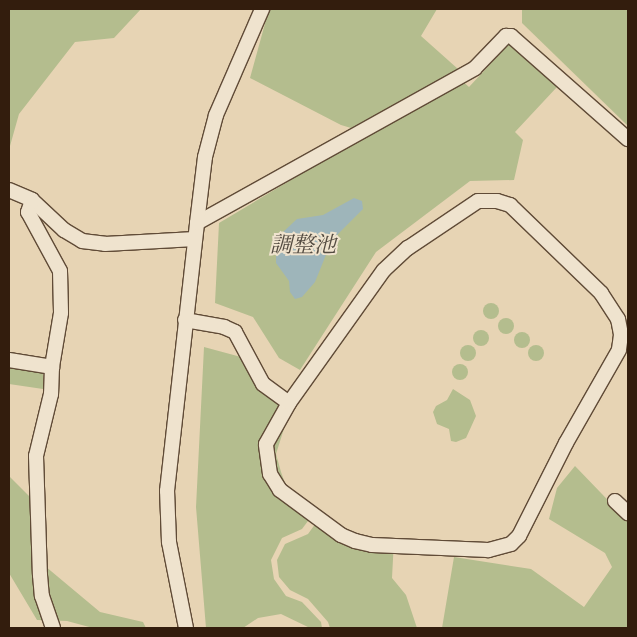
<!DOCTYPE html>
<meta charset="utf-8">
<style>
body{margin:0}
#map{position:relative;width:637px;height:637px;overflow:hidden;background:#e7d4b4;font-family:"IM FELL DW Pica","Noto Serif JP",serif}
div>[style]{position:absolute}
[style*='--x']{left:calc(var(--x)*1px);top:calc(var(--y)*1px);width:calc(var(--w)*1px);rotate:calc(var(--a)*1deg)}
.green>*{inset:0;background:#b4bd8e}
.round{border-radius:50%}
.water>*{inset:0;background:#9eb5ba}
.roads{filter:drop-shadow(1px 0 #604b37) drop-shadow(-1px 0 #604b37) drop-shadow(0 1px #604b37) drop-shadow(0 -1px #604b37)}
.minor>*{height:14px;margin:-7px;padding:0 7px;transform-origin:7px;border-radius:7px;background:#efe3ce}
span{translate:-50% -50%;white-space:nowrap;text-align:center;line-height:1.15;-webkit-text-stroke:4px #efe3ce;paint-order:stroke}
.water-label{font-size:22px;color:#534b41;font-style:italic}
.frame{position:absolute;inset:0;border:10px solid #331d0d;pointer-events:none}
</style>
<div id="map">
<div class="green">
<i style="clip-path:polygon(9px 9px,141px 9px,114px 38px,75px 42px,19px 114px,10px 146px)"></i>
<i style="clip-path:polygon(269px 9px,437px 9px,421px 36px,458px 69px,351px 128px,341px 125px,250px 78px)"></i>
<i style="clip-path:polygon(522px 9px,628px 9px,628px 126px,522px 23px)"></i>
<i style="clip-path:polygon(510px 43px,557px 87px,515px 132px,523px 140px,514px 180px,470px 181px,376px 252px,300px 370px,279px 358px,253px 317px,215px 303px,219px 223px,460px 79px,469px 87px)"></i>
<i class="round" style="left:483px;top:303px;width:16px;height:16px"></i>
<i class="round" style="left:498px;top:318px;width:16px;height:16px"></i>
<i class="round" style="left:473px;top:330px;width:16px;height:16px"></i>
<i class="round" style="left:514px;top:332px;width:16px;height:16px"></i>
<i class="round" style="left:528px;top:345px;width:16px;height:16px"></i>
<i class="round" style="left:460px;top:345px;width:16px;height:16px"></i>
<i style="clip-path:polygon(204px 347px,241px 357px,283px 393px,287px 419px,276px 454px,281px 472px,286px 486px,314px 513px,302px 529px,282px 538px,271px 560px,274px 579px,286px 596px,302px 602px,321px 622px,322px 628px,310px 628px,281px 614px,258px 618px,243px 628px,206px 628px,196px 507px)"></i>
<i class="round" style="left:452px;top:364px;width:16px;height:16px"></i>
<i style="clip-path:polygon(9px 365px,43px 371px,43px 389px,9px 384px)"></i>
<i style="clip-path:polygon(453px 389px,470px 400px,476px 416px,466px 438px,456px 442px,451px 441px,449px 429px,437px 424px,433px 412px,436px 406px,447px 400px)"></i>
<i style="clip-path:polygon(575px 466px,628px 521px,628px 628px,442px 628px,454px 557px,531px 569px,584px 607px,612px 567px,605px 553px,549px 519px,557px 488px)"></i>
<i style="clip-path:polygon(9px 476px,31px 498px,33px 556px,100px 612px,143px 622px,146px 628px,93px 628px,67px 621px,37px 620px,9px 573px)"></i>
<i style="clip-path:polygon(321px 516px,360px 536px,394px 540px,392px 578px,406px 595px,417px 628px,330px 628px,328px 622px,308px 599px,290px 590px,279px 577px,277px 560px,285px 544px,308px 534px)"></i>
</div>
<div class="water">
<i style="clip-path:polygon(354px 198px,362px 201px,363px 209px,332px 240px,315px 282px,302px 297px,295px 299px,290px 292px,289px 281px,276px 263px,276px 251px,282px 233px,297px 219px,323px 215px)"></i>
</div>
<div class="roads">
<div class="minor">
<i style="--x:9;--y:190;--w:25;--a:23"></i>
<i style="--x:32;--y:200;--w:44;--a:43.2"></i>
<i style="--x:64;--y:230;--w:21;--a:31"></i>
<i style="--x:82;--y:241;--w:23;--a:7"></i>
<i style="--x:105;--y:244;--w:90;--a:-3.2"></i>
<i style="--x:32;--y:200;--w:13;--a:108"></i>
<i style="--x:28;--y:212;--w:67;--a:61.5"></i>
<i style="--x:60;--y:271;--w:42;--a:88.6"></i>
<i style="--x:61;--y:313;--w:55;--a:99.5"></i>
<i style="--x:52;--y:367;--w:27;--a:92"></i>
<i style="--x:51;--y:394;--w:64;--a:103.6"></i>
<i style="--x:36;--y:456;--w:119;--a:88.1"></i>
<i style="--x:40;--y:575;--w:21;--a:85"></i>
<i style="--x:42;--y:596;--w:34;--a:71"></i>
<i style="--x:478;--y:201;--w:19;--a:0"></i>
<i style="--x:497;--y:201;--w:14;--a:17"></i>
<i style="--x:510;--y:205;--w:127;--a:44"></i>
<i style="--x:601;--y:293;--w:31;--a:57"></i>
<i style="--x:618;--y:319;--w:16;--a:79"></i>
<i style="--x:621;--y:335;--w:15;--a:98"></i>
<i style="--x:619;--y:350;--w:107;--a:119.7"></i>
<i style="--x:566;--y:443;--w:104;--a:116.8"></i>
<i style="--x:519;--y:536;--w:11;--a:135"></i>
<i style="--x:511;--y:544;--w:24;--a:165"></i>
<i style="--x:488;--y:550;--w:116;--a:-177.5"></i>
<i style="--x:372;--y:545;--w:17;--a:-167"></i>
<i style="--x:355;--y:541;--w:15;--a:-157"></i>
<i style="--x:341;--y:535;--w:76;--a:-143.6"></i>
<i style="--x:280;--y:490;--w:19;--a:-122"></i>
<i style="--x:270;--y:474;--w:30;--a:-98"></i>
<i style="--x:266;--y:444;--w:47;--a:-60.7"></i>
<i style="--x:289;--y:403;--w:163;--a:-54.5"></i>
<i style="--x:384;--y:270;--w:33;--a:-43"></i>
<i style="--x:408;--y:248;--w:84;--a:-33.9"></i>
<i style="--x:197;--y:223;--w:318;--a:-29.1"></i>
<i style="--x:475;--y:68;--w:45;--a:-45.9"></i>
<i style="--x:506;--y:36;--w:5;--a:0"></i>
<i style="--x:511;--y:36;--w:156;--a:41.4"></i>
<i style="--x:185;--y:320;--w:40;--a:10"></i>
<i style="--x:224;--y:327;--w:12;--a:24"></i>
<i style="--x:235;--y:332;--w:59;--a:61.7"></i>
<i style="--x:263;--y:384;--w:32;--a:36"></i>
<i style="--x:9;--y:360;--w:44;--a:9.2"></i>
<i style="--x:615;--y:501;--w:18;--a:43"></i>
<i style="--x:186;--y:628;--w:88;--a:-101.2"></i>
<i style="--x:169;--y:542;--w:51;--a:-92.2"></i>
<i style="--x:167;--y:491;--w:270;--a:-83.6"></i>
<i style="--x:197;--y:223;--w:66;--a:-83.1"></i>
<i style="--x:205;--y:157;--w:43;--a:-75.3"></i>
<i style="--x:216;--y:115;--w:116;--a:-66.5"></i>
</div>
</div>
<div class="water-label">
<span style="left:303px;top:246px">調整池</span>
</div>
<div class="frame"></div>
</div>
